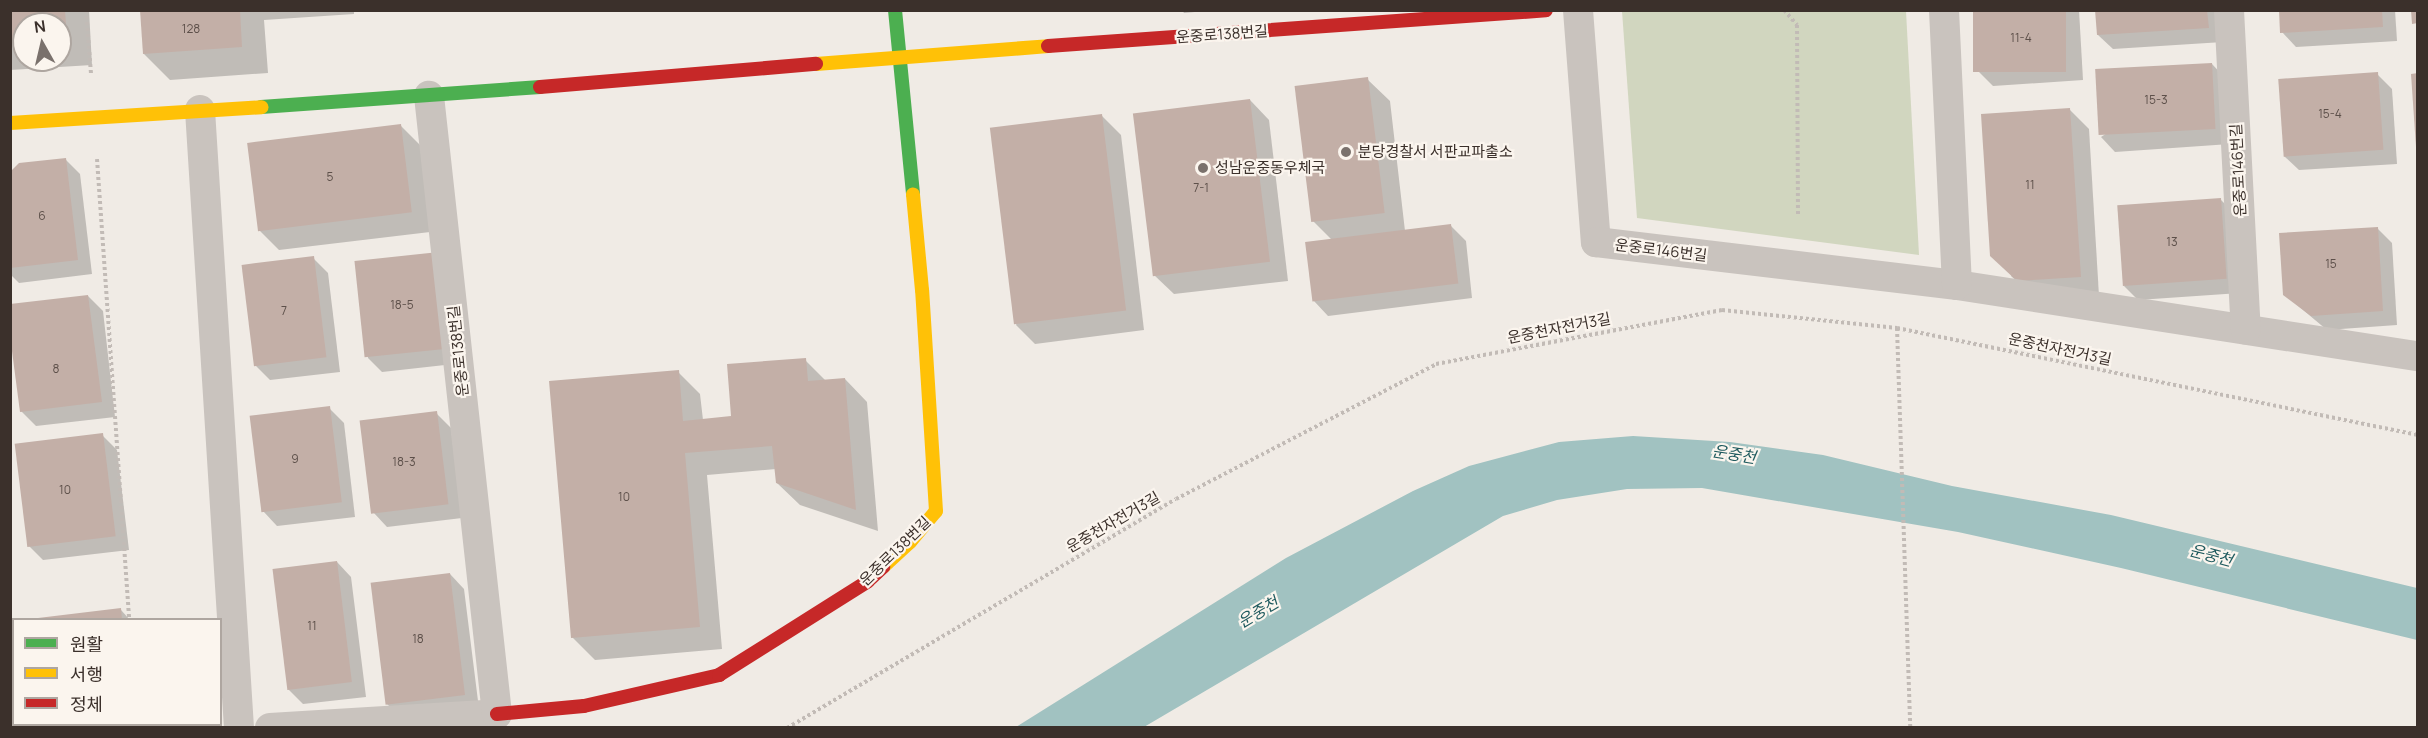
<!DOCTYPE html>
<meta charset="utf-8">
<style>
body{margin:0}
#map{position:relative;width:2428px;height:738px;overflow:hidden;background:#f0ebe5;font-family:Manrope,"Noto Sans KR",sans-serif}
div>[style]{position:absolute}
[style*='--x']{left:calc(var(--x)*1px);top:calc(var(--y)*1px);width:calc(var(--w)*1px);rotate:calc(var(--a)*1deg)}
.green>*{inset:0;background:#d1d6bf}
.water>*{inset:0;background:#a1c2c1}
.shadow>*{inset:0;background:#0003}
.building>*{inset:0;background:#c3afa7;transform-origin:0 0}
.path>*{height:4px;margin-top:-2px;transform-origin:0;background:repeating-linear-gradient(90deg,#c2bbb6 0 3px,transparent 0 6px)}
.lane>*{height:30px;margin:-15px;padding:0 15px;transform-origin:15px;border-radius:15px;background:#c9c3be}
.fast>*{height:14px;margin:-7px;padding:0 7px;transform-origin:7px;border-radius:7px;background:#4caf50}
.slow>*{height:14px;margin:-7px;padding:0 7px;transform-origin:7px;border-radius:7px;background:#ffc107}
.jam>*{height:14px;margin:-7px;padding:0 7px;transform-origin:7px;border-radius:7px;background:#c62828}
.dots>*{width:16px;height:16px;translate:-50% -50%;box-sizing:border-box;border:3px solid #fbf5ee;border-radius:50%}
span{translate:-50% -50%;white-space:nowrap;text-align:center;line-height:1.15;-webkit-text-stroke:4.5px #fbf5ee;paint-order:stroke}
.number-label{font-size:12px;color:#5d504a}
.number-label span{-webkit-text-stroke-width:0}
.street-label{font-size:15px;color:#3b302b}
.poi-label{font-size:15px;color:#3b302b}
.left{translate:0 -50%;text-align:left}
.water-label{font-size:16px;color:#1f5a5e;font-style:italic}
.frame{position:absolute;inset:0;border:12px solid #3b302b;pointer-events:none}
.legend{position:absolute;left:12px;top:618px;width:210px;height:108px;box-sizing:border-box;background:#fbf5ee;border:2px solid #aea6a0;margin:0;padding:8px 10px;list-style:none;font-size:18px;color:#3b302b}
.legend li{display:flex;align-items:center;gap:12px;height:30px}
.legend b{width:30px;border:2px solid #aea6a0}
.north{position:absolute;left:12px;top:12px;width:60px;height:60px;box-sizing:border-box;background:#fbf5ee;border:2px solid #aea6a0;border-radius:50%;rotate:352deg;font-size:16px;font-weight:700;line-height:24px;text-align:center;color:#3b302b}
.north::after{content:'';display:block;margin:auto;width:21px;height:27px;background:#7a716c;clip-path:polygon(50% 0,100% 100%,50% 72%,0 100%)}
</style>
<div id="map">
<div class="green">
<i style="clip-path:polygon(1622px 11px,1906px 11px,1919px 255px,1637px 218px)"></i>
</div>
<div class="water">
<i style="clip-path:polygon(1633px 436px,1730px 442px,1823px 455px,1952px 486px,2111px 515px,2417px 588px,2417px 640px,2121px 568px,1958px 532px,1702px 488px,1627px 489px,1557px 500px,1503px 516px,1144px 727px,1016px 727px,1286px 558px,1413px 491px,1469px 466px,1559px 442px)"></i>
</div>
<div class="shadow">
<i style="clip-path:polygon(evenodd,10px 10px,89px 10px,92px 65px,10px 70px,10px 10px,24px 24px,60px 24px,60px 60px,24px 60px,24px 24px)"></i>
<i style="clip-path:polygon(141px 10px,354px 10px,354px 14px,264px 20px,268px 73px,170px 80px,144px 54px)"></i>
<i style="clip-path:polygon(1182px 10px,1216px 10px,1184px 13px)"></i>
<i style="clip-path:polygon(1975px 10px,2079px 10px,2083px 80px,1993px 86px,1979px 72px)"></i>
<i style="clip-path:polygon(2097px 10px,2220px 10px,2223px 42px,2113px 49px,2098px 35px)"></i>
<i style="clip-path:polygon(2280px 10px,2395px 10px,2397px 41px,2296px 47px,2282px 32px)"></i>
<i style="clip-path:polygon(2212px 64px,2226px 79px,2230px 144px,2115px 152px,2101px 137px)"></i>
<i style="clip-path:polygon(2377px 74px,2392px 89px,2397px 164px,2299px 170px,2284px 156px)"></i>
<i style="clip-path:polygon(1367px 79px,1390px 101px,1405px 231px,1451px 226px,1466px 241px,1472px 298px,1328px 316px,1314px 301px,1332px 240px,1313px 221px)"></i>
<i style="clip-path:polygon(1250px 100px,1269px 120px,1288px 281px,1174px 294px,1154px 275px)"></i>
<i style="clip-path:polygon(2070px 110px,2089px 129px,2099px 296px,2038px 300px,2011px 276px)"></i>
<i style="clip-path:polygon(1101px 115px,1121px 135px,1144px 330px,1035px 344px,1016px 325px)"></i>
<i style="clip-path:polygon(401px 126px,420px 145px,430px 232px,279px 250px,259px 230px)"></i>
<i style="clip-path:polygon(65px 159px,80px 174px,92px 274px,19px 283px,10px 274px,10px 174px)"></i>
<i style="clip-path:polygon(2220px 199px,2235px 214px,2240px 293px,2138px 300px,2124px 286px)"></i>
<i style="clip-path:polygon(2377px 228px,2392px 243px,2397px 325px,2327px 330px,2284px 294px)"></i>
<i style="clip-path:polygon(313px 258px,328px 273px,340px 372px,270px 380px,255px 365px)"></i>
<i style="clip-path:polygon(356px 263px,463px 363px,382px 372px,368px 358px)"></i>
<i style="clip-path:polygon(88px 296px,103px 311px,115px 417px,36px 426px,21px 411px)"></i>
<i style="clip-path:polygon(805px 360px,826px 381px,845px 379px,867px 402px,878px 531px,800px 505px,777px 483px,776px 469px,707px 475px,722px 649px,595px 660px,572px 637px,678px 372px,700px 394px,703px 420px,732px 418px)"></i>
<i style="clip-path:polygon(329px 408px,344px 423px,355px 517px,277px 526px,263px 511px)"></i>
<i style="clip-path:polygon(436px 413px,451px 428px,462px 518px,387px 527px,373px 512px)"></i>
<i style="clip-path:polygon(102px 435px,117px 450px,129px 550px,43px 560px,29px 546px)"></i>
<i style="clip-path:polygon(337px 562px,351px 577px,366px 697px,303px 704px,288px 689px)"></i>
<i style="clip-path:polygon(450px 574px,464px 589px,479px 709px,402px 718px,387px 704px)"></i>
<i style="clip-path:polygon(121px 610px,130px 620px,40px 620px)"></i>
<i style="clip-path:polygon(54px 724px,147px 724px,148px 727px,57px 728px)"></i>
</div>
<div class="building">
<i style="clip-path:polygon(10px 10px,65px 10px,67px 39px,60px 39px,60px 24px,24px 24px,24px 42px,10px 43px)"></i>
<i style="clip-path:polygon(140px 10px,240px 10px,242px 47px,143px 54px)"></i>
<i style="left:1973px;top:10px;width:93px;height:62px"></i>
<i style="clip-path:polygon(2095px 10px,2207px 10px,2209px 28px,2097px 35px)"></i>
<i style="clip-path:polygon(2279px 10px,2382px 10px,2383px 27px,2280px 33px)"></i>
<i style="clip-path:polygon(2411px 10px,2418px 10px,2418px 23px,2412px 24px)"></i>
<i style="left:2212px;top:63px;width:66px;height:117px;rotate:87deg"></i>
<i style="left:2378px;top:72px;width:78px;height:100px;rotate:86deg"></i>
<i style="clip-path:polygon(2418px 73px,2418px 147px,2416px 147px,2411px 74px)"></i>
<i style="left:1368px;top:77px;width:137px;height:74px;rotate:83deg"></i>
<i style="left:1250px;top:99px;width:164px;height:118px;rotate:83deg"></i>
<i style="clip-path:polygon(2070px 108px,2081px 277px,2017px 281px,1990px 256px,1981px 114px)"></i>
<i style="left:1102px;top:114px;width:198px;height:113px;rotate:83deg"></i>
<i style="left:401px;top:124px;width:89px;height:155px;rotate:83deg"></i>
<i style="clip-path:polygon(66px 158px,78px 260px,10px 268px,10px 172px,19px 163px)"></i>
<i style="left:2221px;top:198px;width:81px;height:104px;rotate:86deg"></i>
<i style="left:1451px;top:224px;width:60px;height:147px;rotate:83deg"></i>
<i style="clip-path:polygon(2378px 227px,2383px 311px,2311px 316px,2283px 295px,2279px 233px)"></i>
<i style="left:439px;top:252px;width:97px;height:85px;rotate:84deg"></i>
<i style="left:314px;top:256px;width:102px;height:73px;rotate:83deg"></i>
<i style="clip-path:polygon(88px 295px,102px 402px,20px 412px,10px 336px,10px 304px)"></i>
<i style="clip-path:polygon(806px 358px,808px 381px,845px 378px,856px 510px,776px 483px,772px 446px,685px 453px,700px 627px,571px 638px,549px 381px,679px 370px,683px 421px,731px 416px,727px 364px)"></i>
<i style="left:330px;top:406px;width:97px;height:81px;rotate:83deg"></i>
<i style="left:437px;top:411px;width:94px;height:78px;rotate:83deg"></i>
<i style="left:103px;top:433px;width:104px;height:89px;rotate:83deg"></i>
<i style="left:337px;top:561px;width:122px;height:65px;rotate:83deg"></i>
<i style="left:450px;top:573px;width:123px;height:80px;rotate:83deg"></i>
<i style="clip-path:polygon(121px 608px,122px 620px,38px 620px,38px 618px)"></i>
</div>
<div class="path">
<i style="--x:86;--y:10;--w:64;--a:85.5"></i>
<i style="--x:1784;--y:10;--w:20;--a:49"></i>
<i style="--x:1797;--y:25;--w:192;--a:89.7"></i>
<i style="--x:97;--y:159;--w:462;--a:86"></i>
<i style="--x:1897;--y:328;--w:400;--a:88.1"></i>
<i style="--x:136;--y:724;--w:4;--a:90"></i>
<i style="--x:787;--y:728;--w:451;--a:-30.5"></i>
<i style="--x:1176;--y:499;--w:293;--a:-27.4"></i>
<i style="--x:1436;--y:364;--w:291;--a:-10.7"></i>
<i style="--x:1722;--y:310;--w:176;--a:5.9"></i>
<i style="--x:1897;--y:328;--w:532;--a:11.61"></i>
</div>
<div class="lane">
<i style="--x:1578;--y:10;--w:233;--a:85.6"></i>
<i style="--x:1596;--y:242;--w:364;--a:6.8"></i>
<i style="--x:1957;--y:285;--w:466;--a:8.8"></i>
<i style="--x:1944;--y:10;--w:275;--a:87.3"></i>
<i style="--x:2229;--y:10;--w:320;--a:87"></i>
<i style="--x:200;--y:110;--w:619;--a:86.39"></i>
<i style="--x:270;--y:728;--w:227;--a:-3.5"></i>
<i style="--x:497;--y:714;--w:622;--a:-96.28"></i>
</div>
<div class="fast">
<i style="--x:895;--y:10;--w:185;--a:84.4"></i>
<i style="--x:261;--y:107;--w:280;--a:-4.1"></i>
</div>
<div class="slow">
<i style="--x:816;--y:64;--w:233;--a:-4.4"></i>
<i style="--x:10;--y:123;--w:252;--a:-3.6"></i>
<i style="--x:883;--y:567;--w:37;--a:-43"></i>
<i style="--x:910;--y:542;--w:40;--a:-50"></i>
<i style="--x:936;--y:511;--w:221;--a:-93.6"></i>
<i style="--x:922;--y:290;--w:96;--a:-95.4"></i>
</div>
<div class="jam">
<i style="--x:1048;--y:46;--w:499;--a:-4.1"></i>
<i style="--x:540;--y:87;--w:277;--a:-4.8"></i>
<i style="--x:497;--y:714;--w:87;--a:-5.3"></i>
<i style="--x:584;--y:706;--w:139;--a:-12.9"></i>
<i style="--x:719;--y:675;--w:176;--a:-32.2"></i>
<i style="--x:868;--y:581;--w:21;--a:-43"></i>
</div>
<div class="dots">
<i style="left:1346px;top:152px;background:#7a716c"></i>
<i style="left:1203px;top:168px;background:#7a716c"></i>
</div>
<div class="number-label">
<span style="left:191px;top:29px">128</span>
<span style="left:2021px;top:38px">11-4</span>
<span style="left:2156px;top:100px">15-3</span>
<span style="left:2330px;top:114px">15-4</span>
<span style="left:330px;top:177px">5</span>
<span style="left:2030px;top:185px">11</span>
<span style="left:1201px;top:188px">7-1</span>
<span style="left:42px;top:216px">6</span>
<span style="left:2172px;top:242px">13</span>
<span style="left:2331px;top:264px">15</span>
<span style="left:402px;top:305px">18-5</span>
<span style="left:284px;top:311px">7</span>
<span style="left:56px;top:369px">8</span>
<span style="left:295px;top:459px">9</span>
<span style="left:404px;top:462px">18-3</span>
<span style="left:65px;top:490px">10</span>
<span style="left:624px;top:497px">10</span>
<span style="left:312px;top:626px">11</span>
<span style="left:418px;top:639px">18</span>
</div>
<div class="street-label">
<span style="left:1222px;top:34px;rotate:-4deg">운중로138번길</span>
<span style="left:2238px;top:170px;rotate:-93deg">운중로146번길</span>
<span style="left:1661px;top:250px;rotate:7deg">운중로146번길</span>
<span style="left:1559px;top:328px;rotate:-11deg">운중천자전거3길</span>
<span style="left:2060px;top:349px;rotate:12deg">운중천자전거3길</span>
<span style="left:458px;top:351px;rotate:-96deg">운중로138번길</span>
<span style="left:1113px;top:522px;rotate:-30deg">운중천자전거3길</span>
<span style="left:895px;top:551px;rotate:-44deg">운중로138번길</span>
</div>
<div class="poi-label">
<span class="left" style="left:1358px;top:152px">분당경찰서 서판교파출소</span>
<span class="left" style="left:1215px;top:168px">성남운중동우체국</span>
</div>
<div class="water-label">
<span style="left:1734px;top:454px;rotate:9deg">운중천</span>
<span style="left:2211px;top:555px;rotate:15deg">운중천</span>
<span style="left:1258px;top:612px;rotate:-31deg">운중천</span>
</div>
<div class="frame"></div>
<ul class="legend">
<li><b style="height:8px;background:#4caf50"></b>원활</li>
<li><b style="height:8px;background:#ffc107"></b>서행</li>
<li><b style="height:8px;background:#c62828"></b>정체</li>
</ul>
<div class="north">N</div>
</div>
